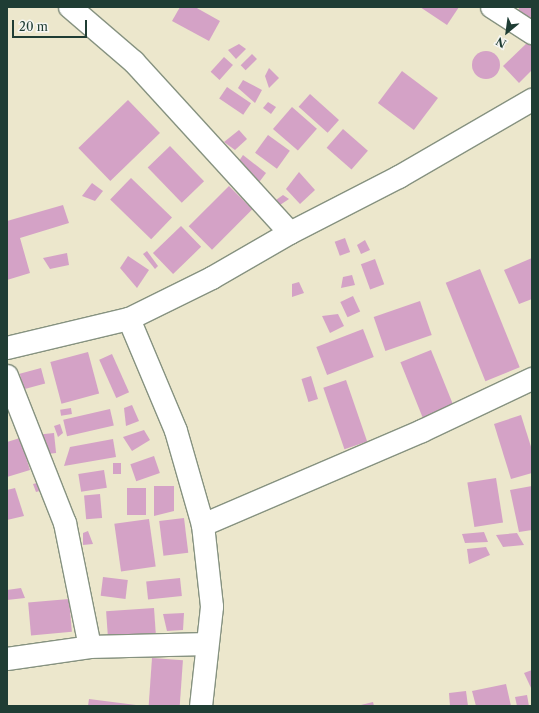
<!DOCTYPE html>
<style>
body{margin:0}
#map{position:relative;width:539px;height:713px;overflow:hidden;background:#ece7cc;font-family:"Libre Caslon Text",serif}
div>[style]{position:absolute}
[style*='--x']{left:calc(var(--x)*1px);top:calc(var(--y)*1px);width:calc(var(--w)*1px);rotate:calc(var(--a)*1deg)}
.building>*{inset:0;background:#d4a2c6;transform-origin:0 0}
.round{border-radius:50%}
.roads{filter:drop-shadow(1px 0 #869280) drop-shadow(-1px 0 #869280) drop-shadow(0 1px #869280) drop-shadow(0 -1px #869280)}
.minor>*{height:22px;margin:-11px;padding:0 11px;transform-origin:11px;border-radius:11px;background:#fff}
span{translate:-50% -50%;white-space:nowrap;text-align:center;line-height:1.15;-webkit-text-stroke:3.5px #f6f6f2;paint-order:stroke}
.frame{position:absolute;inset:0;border:8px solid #1f3d34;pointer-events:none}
.north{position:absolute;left:487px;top:12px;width:40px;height:40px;-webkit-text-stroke:3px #f6f6f2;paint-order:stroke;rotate:209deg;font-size:11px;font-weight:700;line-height:16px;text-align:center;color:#1f3d34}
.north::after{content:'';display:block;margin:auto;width:14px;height:18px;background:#1f3d34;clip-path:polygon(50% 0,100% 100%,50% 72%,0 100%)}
.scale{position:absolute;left:12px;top:20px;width:75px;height:18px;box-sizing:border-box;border:2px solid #1f3d34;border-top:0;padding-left:5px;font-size:12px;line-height:14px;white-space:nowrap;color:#1f3d34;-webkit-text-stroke:3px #f6f6f2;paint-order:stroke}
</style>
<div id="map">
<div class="building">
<i style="clip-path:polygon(180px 7px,195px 7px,220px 21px,209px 41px,172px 21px)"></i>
<i style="clip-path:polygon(420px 7px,459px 7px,447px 25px)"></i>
<i style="clip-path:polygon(520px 7px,532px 7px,532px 19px,518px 10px)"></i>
<i style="clip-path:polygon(529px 41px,532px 44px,532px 70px,519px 83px,503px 66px)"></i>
<i style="clip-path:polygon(239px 44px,246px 49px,236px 59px,228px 50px)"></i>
<i class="round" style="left:472px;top:51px;width:28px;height:28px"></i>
<i style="left:252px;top:54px;width:7px;height:16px;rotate:45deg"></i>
<i style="left:224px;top:57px;width:12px;height:20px;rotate:42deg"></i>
<i style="clip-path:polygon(269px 68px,279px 78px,269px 88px,265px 76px)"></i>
<i style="left:402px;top:71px;width:45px;height:40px;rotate:37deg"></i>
<i style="clip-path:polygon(243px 80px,262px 90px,255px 103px,238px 88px)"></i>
<i style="left:227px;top:87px;width:29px;height:14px;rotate:34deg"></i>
<i style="left:310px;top:94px;width:39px;height:17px;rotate:42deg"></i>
<i style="left:128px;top:100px;width:46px;height:69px;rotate:46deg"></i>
<i style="clip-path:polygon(268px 102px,276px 107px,271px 114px,263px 108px)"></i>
<i style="left:292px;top:107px;width:33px;height:29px;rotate:41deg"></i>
<i style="left:343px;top:129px;width:33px;height:25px;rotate:41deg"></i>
<i style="clip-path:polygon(239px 130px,247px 139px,235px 150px,224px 142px)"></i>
<i style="left:268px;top:135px;width:27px;height:22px;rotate:36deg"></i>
<i style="left:170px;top:146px;width:49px;height:31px;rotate:46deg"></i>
<i style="clip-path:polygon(243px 155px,266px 173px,257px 185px,239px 161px)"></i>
<i style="clip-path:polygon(299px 172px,315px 190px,300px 204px,286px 189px)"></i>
<i style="left:131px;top:178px;width:57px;height:30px;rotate:44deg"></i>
<i style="clip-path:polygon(92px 183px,103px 191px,95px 201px,82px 196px)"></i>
<i style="left:229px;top:186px;width:33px;height:57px;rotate:45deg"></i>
<i style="clip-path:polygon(283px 195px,289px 199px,280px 205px,276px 200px)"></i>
<i style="clip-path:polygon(63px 205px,69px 223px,20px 238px,30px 273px,7px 280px,7px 221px)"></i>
<i style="left:181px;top:226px;width:29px;height:39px;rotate:46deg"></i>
<i style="left:345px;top:238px;width:15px;height:11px;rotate:70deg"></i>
<i style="clip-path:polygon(365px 240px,370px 250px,361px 254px,357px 245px)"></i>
<i style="clip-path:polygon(147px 251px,158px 266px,155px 269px,143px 254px)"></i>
<i style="clip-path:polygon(67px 253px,69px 265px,50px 269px,43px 258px)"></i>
<i style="clip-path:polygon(128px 256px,149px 270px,137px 288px,120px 268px)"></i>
<i style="clip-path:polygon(532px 258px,532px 299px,519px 304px,504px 270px)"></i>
<i style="left:375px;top:259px;width:27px;height:15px;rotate:70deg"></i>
<i style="left:480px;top:269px;width:106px;height:37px;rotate:68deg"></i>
<i style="clip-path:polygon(352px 275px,355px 285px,341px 288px,343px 277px)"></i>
<i style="clip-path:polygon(299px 282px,304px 293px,292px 297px,292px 284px)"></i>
<i style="left:353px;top:296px;width:17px;height:14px;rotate:65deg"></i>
<i style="left:420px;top:301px;width:36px;height:49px;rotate:71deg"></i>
<i style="clip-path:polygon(338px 314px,344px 326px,330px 333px,322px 316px)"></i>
<i style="left:363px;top:329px;width:30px;height:50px;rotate:69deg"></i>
<i style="left:431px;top:350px;width:61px;height:33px;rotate:68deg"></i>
<i style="left:88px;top:352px;width:43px;height:39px;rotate:75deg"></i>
<i style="left:112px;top:354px;width:42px;height:14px;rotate:66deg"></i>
<i style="left:41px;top:368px;width:16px;height:22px;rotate:75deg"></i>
<i style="left:311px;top:376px;width:24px;height:10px;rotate:73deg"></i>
<i style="left:346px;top:380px;width:65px;height:24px;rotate:71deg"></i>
<i style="clip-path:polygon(132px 405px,139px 421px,126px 426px,124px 408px)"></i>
<i style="left:71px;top:408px;width:6px;height:11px;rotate:81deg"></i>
<i style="left:110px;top:409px;width:17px;height:48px;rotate:77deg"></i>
<i style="clip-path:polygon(521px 415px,532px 450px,532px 473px,511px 479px,494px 424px)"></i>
<i style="clip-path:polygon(60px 424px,63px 433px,58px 437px,54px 426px)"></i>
<i style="clip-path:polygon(144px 430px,150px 440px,132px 451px,123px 437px)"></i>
<i style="left:54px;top:433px;width:20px;height:12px;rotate:84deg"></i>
<i style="clip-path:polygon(20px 438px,30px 470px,7px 477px,7px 442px)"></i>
<i style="clip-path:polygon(113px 439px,116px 457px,64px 466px,70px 447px)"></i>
<i style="left:154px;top:456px;width:18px;height:25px;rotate:71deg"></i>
<i style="left:113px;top:463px;width:8px;height:11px"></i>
<i style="left:104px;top:470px;width:18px;height:26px;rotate:81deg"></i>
<i style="left:496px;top:478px;width:45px;height:29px;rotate:81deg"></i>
<i style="clip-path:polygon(41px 482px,43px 490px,36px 492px,33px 484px)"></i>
<i style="clip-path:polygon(154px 486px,174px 486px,174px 511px,154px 516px)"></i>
<i style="clip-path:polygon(532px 486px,532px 530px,519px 532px,510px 490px)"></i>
<i style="clip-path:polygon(15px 488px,24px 516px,7px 520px,7px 490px)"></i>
<i style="left:127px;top:488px;width:19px;height:27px"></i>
<i style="left:100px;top:494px;width:24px;height:16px;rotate:85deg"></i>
<i style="left:184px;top:518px;width:35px;height:25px;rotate:83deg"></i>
<i style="left:149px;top:519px;width:48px;height:35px;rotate:82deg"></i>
<i style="clip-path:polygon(88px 531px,93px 544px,83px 545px,83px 533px)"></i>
<i style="clip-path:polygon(484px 532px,488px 542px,465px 543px,462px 534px)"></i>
<i style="clip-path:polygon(517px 533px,524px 545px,503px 547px,496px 535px)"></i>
<i style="clip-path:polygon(486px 547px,490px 555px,469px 564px,467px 549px)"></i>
<i style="left:103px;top:577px;width:25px;height:19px;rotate:7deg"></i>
<i style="left:180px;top:578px;width:18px;height:34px;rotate:84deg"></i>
<i style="clip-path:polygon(21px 588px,25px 598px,7px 600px,7px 590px)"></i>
<i style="left:69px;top:599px;width:33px;height:41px;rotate:85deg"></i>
<i style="left:154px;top:608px;width:27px;height:48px;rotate:86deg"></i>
<i style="clip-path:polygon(184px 613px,183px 630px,167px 631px,163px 614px)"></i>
<i style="left:152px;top:658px;width:31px;height:48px;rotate:4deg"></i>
<i style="clip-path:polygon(532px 670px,532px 690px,524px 673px)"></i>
<i style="clip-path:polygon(506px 684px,511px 706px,476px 706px,472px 691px)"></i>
<i style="clip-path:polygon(466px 691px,468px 706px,450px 706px,449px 693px)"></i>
<i style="clip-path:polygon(527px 695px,529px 706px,517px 706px,515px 697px)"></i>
<i style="clip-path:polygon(89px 699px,136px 705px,136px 706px,88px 706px)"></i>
<i style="clip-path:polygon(373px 702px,374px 706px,361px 706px,361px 705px)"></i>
</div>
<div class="roads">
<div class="minor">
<i style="--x:70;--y:7;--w:84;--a:40.7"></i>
<i style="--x:134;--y:62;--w:231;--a:47.6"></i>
<i style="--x:492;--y:7;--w:48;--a:33"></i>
<i style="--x:129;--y:319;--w:121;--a:67.2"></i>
<i style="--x:176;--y:431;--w:98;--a:74"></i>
<i style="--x:203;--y:525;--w:82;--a:83.7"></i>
<i style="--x:212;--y:607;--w:100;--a:96.3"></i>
<i style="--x:7;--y:348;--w:125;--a:-13.4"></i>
<i style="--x:129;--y:319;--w:93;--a:-26.3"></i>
<i style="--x:212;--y:278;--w:90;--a:-30"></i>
<i style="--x:290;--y:233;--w:123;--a:-27.2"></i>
<i style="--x:399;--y:177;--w:154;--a:-30.1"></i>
<i style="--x:7;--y:376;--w:158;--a:68.5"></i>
<i style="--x:65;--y:523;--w:126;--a:78.6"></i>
<i style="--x:203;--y:525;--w:238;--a:-23.2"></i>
<i style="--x:422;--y:431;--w:122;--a:-25.3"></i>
<i style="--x:7;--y:659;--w:84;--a:-8.2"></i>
<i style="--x:90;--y:647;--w:117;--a:-1.5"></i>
</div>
</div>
<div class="frame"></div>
<div class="north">N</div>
<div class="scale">20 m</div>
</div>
